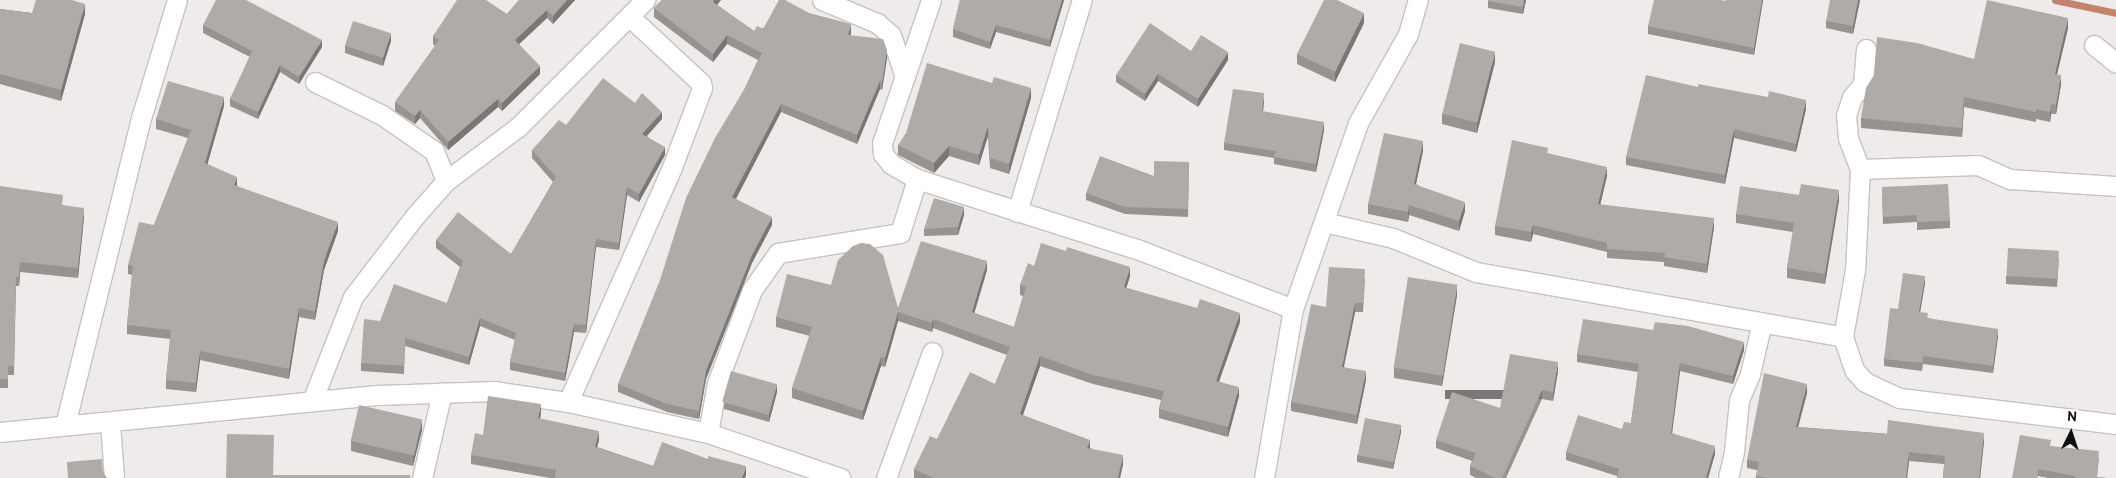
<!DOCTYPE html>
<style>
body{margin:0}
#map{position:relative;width:2116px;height:478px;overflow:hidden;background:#efebea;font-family:Overpass,sans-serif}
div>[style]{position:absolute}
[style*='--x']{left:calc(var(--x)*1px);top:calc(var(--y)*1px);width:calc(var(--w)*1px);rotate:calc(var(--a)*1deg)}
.stream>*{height:7px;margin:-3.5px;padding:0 3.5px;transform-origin:3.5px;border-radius:3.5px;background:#c4836d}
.roads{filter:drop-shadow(1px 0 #c6c2c1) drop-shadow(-1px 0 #c6c2c1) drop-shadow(0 1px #c6c2c1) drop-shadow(0 -1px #c6c2c1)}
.minor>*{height:19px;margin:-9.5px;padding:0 9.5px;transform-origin:9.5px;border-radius:9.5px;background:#fff}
.wall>*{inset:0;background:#969391}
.shaded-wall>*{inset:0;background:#7a7876;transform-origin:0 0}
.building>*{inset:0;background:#aeaba9;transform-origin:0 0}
span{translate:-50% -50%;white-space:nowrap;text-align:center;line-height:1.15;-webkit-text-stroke:5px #fff;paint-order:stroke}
.north{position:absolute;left:2046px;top:408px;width:50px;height:50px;-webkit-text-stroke:4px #fff;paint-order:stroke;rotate:4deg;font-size:14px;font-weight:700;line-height:20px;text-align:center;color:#111010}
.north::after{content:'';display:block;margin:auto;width:18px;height:22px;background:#111010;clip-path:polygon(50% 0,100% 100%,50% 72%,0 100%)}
</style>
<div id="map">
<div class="stream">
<i style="--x:2055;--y:0;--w:62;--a:12"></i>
</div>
<div class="roads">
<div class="minor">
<i style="--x:822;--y:0;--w:60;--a:22.7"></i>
<i style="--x:877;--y:23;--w:18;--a:41"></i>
<i style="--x:891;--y:35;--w:44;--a:71.6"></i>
<i style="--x:931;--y:0;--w:151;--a:108.9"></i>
<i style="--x:882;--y:143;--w:11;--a:85"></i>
<i style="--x:883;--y:154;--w:13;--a:51"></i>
<i style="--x:891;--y:164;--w:30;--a:30"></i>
<i style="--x:917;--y:179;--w:231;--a:17.7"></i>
<i style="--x:1137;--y:249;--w:167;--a:21"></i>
<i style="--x:2094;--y:45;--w:28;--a:39"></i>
<i style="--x:1866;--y:49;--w:35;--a:95"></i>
<i style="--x:1863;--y:84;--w:17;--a:130"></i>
<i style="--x:1852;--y:97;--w:19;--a:108"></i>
<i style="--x:1846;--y:115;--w:23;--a:85"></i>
<i style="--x:1848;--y:138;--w:33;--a:69"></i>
<i style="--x:1860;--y:169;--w:101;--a:92.8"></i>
<i style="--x:1855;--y:270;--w:68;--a:100.2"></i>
<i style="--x:1843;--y:337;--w:36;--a:71"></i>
<i style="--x:1855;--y:371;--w:15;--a:48"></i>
<i style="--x:1865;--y:382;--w:38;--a:25"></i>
<i style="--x:1900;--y:398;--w:218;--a:6.9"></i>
<i style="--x:315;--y:82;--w:75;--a:26.2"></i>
<i style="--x:382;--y:115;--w:63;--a:34.7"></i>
<i style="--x:434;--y:151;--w:32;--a:68"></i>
<i style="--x:1860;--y:169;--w:118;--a:-1.9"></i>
<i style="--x:1978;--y:165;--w:35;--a:24"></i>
<i style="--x:2010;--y:179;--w:106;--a:3.8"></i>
<i style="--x:1017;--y:212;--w:222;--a:-73"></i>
<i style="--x:1324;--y:222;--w:71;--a:13.1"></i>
<i style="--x:1393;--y:238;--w:90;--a:22.3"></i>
<i style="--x:1476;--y:272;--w:373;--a:10"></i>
<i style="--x:312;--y:401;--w:112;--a:-68.5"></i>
<i style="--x:353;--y:297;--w:102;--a:-52.6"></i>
<i style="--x:415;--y:216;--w:47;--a:-48.5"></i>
<i style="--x:446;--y:181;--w:90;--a:-36.9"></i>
<i style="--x:518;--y:127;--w:180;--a:-45"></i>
<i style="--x:568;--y:402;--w:257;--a:-66.1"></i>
<i style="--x:672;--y:167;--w:85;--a:-69.2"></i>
<i style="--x:702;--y:88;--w:5;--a:-101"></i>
<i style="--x:701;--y:83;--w:97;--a:-137.1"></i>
<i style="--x:110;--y:422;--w:56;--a:85.9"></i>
<i style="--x:65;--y:425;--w:319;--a:-76.1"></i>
<i style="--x:142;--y:115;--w:120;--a:-73.1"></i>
<i style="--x:0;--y:432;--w:381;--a:-5.6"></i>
<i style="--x:379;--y:395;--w:115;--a:-2"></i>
<i style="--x:494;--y:391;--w:75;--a:8.5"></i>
<i style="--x:568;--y:402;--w:143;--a:12.5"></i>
<i style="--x:708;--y:433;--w:140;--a:18.7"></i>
<i style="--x:708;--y:433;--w:51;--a:-79.8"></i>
<i style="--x:717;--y:383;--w:99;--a:-69.4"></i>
<i style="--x:752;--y:290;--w:45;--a:-54.9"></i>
<i style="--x:778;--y:253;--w:124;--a:-9.3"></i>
<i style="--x:900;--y:233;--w:57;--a:-72.5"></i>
<i style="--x:422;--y:478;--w:88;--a:-76.9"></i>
<i style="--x:886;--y:478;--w:134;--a:-69.9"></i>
<i style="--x:1264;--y:478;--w:171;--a:-80.3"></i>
<i style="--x:1293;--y:309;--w:197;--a:-70.7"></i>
<i style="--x:1358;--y:123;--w:102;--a:-60.7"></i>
<i style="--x:1408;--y:34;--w:35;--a:-74"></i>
<i style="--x:1728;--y:478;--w:28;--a:-77"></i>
<i style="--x:1734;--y:451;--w:51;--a:-84.4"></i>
<i style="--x:1739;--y:400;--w:28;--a:-67"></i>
<i style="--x:1750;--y:374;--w:53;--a:-77"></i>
</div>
</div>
<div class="wall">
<i style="clip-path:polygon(519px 0,575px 0,553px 24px,547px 18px,519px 44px,540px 74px,502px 111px,498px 107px,448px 150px,420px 118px,415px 124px,395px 111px,395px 102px,435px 46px,433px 44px,433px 36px,507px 14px)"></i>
<i style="clip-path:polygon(662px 0,721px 0,717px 5px,754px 31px,809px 13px,851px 33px,850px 35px,887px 58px,882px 90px,880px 89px,857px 144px,781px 112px,736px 199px,772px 225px,752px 263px,706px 379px,699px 419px,667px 412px,618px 392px,618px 384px,745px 88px,758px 60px,727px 44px,713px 62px,654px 17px,654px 8px)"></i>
<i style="clip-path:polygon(960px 0,1064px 0,1050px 47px,996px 32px,990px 49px,953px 37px,953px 29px)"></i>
<i style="clip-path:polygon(1488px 0,1526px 0,1523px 14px,1488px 8px)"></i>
<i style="clip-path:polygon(1763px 0,1754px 55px,1648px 34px,1648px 26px,1726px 1px)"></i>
<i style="clip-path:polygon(1860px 0,1853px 34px,1826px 28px,1826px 21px)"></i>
<i style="clip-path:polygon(0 9px,32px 13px,85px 14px,61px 101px,0 84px)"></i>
<i style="clip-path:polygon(1364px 23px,1335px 82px,1297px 64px,1297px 54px)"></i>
<i style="clip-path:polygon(203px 25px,322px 47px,299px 84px,280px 72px,258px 119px,230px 106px,230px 99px,250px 57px,203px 33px)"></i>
<i style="clip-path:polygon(2068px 28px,2057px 74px,2061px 84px,2056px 114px,2051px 114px,2050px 122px,2036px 119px,2036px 122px,1964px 107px,1962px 137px,1861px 128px,1861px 118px,1974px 59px)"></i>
<i style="clip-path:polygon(391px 41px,383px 66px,345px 53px,345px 46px)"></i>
<i style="clip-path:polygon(1191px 51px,1228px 60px,1198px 107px,1158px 81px,1145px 101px,1116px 82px,1116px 75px)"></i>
<i style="clip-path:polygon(1495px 62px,1477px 133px,1442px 124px,1442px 114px)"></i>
<i style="clip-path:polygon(1698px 87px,1806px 109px,1796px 152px,1734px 138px,1725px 184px,1626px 165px,1626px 157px)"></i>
<i style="clip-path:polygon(1031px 98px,1009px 174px,990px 168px,988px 136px,979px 165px,949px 156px,934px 173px,898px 155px,898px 145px)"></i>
<i style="clip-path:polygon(1264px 101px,1263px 112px,1324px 130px,1316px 172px,1274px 164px,1274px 158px,1224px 150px,1224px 143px)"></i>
<i style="clip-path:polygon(635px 103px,662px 119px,647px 136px,665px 155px,639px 202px,627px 195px,619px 250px,596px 247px,586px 333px,574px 332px,565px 381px,510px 370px,510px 362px,515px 340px,480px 326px,469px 365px,405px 346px,404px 374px,361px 371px,361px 363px,380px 321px,447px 303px,460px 267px,436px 248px,436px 240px,511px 254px,553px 182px,532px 158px,532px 150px,566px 125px)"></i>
<i style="clip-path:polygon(224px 106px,207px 164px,237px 186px,338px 231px,324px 270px,315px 320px,299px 317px,289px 379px,200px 360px,196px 392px,166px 389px,166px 380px,170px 339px,127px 334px,127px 325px,132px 275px,128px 274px,128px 265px,154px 225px,188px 138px,156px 129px,156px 119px)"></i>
<i style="clip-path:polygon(1423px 151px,1416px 184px,1465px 211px,1459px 231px,1409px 215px,1408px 222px,1368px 214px,1368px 204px)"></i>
<i style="clip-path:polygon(1548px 153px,1607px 176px,1600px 205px,1714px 227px,1707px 273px,1664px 266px,1664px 262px,1607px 258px,1607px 252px,1533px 234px,1531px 242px,1495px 235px,1495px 226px)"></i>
<i style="clip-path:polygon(1189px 162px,1188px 217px,1125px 214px,1086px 200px,1086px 193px,1154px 176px)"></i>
<i style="clip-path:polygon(0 186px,63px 205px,84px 217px,78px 278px,20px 272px,19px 286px,16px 286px,14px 375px,8px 375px,8px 388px,0 388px)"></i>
<i style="clip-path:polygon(1799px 195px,1839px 200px,1825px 284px,1787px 278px,1787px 268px,1793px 232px,1736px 223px,1736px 214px)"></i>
<i style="clip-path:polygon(1882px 195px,1950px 221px,1950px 228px,1917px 230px,1917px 222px,1883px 224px)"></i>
<i style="clip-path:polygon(964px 215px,958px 235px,924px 236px,924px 229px)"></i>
<i style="clip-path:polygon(2059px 258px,2057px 287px,2006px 284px,2006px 276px)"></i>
<i style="clip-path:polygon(1034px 266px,1130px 276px,1126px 288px,1240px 322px,1219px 381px,1239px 396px,1228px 437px,1159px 418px,1159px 409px,1161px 400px,1093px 384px,1040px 366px,1023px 415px,1123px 464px,1120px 478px,914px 478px,914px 469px,937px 439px,995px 384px,1007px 355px,933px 328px,932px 332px,898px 321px,885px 367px,881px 366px,863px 420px,792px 398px,792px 388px,810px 336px,776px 327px,776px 317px,898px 308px,987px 270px,974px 313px,1014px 327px,1023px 296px,1020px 295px,1020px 285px)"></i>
<i style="clip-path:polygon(1365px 278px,1363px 312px,1355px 312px,1344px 367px,1366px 380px,1357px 424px,1291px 411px,1291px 402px,1326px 307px)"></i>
<i style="clip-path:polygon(1925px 283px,1920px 312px,1928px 318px,1998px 336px,1993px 373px,1923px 364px,1922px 371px,1884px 366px,1884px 359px,1898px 309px)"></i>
<i style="clip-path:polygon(1457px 295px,1442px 386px,1394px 378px,1394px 368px)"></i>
<i style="clip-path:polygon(1744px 350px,1733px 384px,1680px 371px,1672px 433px,1715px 454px,1708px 478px,1617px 478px,1617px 476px,1566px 460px,1566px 452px,1622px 429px,1631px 423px,1638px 372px,1577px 362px,1577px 354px)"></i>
<i style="clip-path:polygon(1558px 371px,1553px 401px,1542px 399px,1506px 478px,1476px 478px,1470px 475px,1470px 466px,1472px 461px,1436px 448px,1436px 440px,1500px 408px)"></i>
<i style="clip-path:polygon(777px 392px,769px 422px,724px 409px,724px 402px)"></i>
<i style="clip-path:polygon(1807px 393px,1798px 427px,1984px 441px,1980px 478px,1943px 478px,1944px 464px,1909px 461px,1907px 478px,1756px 478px,1757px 470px,1747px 468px,1747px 460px)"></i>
<i style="clip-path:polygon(541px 413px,540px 419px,599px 440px,597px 447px,653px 466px,746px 475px,745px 478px,550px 478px,471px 464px,471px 455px,483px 435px)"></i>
<i style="clip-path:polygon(422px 430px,413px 466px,351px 451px,351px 441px)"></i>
<i style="clip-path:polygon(1401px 432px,1393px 469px,1357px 462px,1357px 455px)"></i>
<i style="clip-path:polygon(2051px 446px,2099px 458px,2097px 477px,2107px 478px,2048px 478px,2038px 476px,2012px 478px)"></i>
</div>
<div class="shaded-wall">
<i style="clip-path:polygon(567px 0,575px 0,553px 24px,553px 16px)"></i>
<i style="clip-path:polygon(714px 0,721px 0,713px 10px,713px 2px)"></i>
<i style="clip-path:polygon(1062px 0,1064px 0,1050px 47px,1050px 40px)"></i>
<i style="clip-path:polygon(1524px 0,1526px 0,1523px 14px,1523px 7px)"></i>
<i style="clip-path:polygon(1762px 0,1763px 0,1754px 55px,1754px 48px)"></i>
<i style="clip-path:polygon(1858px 0,1860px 0,1853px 34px,1853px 26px)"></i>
<i style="clip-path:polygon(85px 4px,85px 14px,61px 101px,61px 90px)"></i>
<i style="clip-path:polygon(547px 10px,547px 18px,515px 48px,515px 40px)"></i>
<i style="clip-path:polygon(1364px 13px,1364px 23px,1335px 82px,1335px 72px)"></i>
<i style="clip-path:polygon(2068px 18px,2068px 28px,2055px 83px,2055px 74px)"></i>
<i style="clip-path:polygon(851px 24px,851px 33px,848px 43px,848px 35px)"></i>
<i style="clip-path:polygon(996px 25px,996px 32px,990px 49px,990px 42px)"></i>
<i style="clip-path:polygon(391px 33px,391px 41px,383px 66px,383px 58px)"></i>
<i style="clip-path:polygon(727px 35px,727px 44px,713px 62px,713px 54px)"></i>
<i style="clip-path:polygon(322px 40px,322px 47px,299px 84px,299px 77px)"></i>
<i style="clip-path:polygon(887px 50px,887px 58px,882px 90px,882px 82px)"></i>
<i style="clip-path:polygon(1228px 52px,1228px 60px,1198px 107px,1198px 99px)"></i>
<i style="clip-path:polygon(1495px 52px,1495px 62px,1477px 133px,1477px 123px)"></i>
<i style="clip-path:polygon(280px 65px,280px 72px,258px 119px,258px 112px)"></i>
<i style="clip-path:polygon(540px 66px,540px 74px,502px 111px,502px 103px)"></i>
<i style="clip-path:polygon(1158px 74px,1158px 81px,1145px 101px,1145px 94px)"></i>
<i style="clip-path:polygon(2061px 75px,2061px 84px,2056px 114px,2056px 105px)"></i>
<i style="clip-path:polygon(880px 81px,880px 89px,857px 144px,857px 135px)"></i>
<i style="clip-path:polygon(1031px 88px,1031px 98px,1009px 174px,1009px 164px)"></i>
<i style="clip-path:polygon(1264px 93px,1264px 101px,1262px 119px,1262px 111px)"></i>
<i style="clip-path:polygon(224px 97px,224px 106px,205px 173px,205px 163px)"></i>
<i style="clip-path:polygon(1964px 97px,1964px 107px,1962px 137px,1962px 128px)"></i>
<i style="clip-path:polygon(498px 99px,498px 107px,448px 150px,448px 142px)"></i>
<i style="clip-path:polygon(1806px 100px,1806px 109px,1796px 152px,1796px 144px)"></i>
<i style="clip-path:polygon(781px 104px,781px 112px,732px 206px,732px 197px)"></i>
<i style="clip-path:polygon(2051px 104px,2051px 114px,2050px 122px,2050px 112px)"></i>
<i style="clip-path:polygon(420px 110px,420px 118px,415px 124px,415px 116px)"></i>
<i style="clip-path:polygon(662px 112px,662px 119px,642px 141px,642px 134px)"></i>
<i style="clip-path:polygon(1324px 122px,1324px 130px,1316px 172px,1316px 164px)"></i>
<i style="clip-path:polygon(988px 126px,988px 136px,979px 165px,979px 155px)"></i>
<i style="clip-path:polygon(1734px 129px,1734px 138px,1725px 184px,1725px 175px)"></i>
<i style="clip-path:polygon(1423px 141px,1423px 151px,1414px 193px,1414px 184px)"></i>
<i style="clip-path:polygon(949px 146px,949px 156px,934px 173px,934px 163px)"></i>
<i style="clip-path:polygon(665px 147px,665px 155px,639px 202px,639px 194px)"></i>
<i style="clip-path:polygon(1607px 167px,1607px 176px,1598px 214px,1598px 204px)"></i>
<i style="clip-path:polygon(237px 177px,237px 186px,234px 194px,234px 185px)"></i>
<i style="clip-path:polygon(627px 187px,627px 195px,619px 250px,619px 243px)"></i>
<i style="clip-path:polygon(1839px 190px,1839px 200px,1825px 284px,1825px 274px)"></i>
<i style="clip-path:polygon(1465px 202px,1465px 211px,1459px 231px,1459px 221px)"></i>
<i style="clip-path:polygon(1409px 205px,1409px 215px,1408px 222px,1408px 212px)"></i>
<i style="clip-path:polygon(964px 207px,964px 215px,958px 235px,958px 227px)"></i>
<i style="clip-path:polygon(84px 208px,84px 217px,78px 278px,78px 268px)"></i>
<i style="clip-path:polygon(772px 217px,772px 225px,752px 263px,706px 379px,699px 419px,699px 411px,706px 371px,752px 255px)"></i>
<i style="clip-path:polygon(1714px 218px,1714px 227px,1707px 273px,1707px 264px)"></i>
<i style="clip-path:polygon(338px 222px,338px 231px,324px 270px,315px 320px,315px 311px,324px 261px)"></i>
<i style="clip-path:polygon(1533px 225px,1533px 234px,1531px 242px,1531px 232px)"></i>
<i style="clip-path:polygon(596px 239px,596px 247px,586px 333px,586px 325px)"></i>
<i style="clip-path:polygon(987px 261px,987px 270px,972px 321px,972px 312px)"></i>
<i style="clip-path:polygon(20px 262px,20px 272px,19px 286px,19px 277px)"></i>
<i style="clip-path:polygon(1130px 267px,1130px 276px,1124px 296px,1124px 287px)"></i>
<i style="clip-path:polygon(1925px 276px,1925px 283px,1919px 319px,1919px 312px)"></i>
<i style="clip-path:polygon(1457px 285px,1457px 295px,1442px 386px,1442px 376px)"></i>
<i style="clip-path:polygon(1355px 303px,1355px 312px,1342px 375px,1342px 367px)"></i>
<i style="clip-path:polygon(299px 308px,299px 317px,289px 379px,289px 369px)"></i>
<i style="clip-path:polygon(898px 312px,898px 321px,885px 367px,885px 358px)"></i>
<i style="clip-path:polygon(1240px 313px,1240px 322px,1216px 390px,1216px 381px)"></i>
<i style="clip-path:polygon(480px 318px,480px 326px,469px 365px,469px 357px)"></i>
<i style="clip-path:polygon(933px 319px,933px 328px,932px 332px,932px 323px)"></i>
<i style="clip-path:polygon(574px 324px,574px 332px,565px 381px,565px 373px)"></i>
<i style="clip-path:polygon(1998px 329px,1998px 336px,1993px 373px,1993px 366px)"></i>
<i style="clip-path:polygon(1744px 342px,1744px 350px,1733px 384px,1733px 376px)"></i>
<i style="clip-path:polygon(200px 351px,200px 360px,196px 392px,196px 383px)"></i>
<i style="clip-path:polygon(1040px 356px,1040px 366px,1020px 423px,1020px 414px)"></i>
<i style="clip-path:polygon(881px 357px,881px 366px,863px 420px,863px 411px)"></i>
<i style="clip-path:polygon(1558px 362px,1558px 371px,1553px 401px,1553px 392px)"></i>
<i style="clip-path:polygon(1680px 363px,1680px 371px,1671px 441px,1671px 433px)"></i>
<i style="clip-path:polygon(1366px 371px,1366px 380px,1357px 424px,1357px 415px)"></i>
<i style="clip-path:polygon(777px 384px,777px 392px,769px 422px,769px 415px)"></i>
<i style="clip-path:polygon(1807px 384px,1807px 393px,1796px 435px,1796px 427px)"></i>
<i style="clip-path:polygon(1239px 387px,1239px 396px,1228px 437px,1228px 427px)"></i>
<i style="left:1542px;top:390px;width:9px;height:97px;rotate:90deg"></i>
<i style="clip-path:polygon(541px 404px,541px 413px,538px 427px,538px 418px)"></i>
<i style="clip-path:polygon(422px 420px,422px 430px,413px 466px,413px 456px)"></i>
<i style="clip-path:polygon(1401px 425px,1401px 432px,1393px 469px,1393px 462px)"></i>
<i style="clip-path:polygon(599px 431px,599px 440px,595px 456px,595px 447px)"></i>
<i style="clip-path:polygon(1984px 433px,1984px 441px,1980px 478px,1979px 478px)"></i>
<i style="clip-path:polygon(1090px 440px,1090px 449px,1087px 448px)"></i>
<i style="clip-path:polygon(1715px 446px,1715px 454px,1708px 478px,1706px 478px)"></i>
<i style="clip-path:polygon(1909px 452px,1909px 461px,1907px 478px,1906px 478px)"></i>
<i style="clip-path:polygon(1123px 455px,1123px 464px,1120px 478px,1118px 478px)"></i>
<i style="clip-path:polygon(746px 466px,746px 475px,745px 478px,742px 478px)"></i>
</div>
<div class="building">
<i style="clip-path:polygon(36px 0,72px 0,85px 4px,61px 90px,0 74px,0 9px,32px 13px)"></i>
<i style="clip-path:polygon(216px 0,246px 0,322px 40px,299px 77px,280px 65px,258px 112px,230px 99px,252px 51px,203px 25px)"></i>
<i style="clip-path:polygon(457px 0,486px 0,507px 14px,519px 0,567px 0,553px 16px,547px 10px,515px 40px,540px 66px,502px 103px,498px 99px,448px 142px,420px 110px,415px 116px,395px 102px,439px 40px,433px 36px)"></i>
<i style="clip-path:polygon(662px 0,714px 0,713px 2px,754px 31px,757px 26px,763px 29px,779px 0,785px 0,809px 13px,851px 24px,848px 35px,883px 39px,887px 50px,882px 82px,880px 81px,857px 135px,781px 104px,732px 197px,772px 217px,752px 255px,706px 371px,699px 411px,667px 404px,618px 384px,660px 280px,686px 198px,715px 138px,745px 88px,762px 53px,727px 35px,713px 54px,654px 8px)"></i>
<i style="clip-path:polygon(960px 0,1062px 0,1050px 40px,996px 25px,990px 42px,953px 29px)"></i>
<i style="clip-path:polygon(1324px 0,1337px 0,1364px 13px,1335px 72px,1297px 54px)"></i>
<i style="clip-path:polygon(1488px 0,1524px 0,1523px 7px,1488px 1px)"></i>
<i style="clip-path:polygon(1654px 0,1721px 0,1726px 1px,1726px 0,1762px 0,1754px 48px,1648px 26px)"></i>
<i style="clip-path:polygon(1830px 0,1858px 0,1853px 26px,1826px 21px)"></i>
<i style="clip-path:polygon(1987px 0,2068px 18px,2055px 74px,2061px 75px,2056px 105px,2051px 104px,2050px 112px,2036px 109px,2036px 112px,1964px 97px,1962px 128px,1861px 118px,1866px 88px,1874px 75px,1877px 37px,1917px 43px,1974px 59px)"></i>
<i style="left:353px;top:21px;width:40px;height:26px;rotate:18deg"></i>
<i style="clip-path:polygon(1150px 23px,1191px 51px,1201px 35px,1228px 52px,1198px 99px,1158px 74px,1145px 94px,1116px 75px)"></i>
<i style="left:1460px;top:43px;width:36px;height:73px;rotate:14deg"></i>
<i style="clip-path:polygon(927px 63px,992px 83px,994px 77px,1031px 88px,1009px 164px,990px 158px,988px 126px,979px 155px,949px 146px,934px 163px,898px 145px,906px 133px)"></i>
<i style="clip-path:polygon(1646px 75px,1698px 87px,1698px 84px,1768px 97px,1769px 91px,1806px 100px,1796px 144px,1734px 129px,1725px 175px,1626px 157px)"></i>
<i style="clip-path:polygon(603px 78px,635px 103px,642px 93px,662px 112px,642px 134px,665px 147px,639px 194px,627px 187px,619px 243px,596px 239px,586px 325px,574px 324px,565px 373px,510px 362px,516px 333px,480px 318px,469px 357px,405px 338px,404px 366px,361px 363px,364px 319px,380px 321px,394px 284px,447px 303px,463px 261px,436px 240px,458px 212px,511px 254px,556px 177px,532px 150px,559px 120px,566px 125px)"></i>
<i style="clip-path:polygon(168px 81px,224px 97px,205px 163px,237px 177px,234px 185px,338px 222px,324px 261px,315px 311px,299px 308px,289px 369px,200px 351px,196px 383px,166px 380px,171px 330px,127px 325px,133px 266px,128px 265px,139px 222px,154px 225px,191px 130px,156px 119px)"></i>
<i style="clip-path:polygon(1233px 89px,1264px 93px,1262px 111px,1324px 122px,1316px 164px,1274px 157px,1276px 151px,1224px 143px)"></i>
<i style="clip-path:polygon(1384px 133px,1423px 141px,1414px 184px,1465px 202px,1459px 221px,1409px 205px,1408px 212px,1368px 204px)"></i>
<i style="clip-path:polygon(1512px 140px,1548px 148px,1547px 153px,1607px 167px,1598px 204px,1714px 218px,1707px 264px,1664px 257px,1665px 253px,1607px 249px,1607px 243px,1533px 225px,1531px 232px,1495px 226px)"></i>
<i style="clip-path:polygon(1100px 156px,1154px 176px,1154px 161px,1189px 162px,1188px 209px,1125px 207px,1086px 193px)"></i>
<i style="clip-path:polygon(1801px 184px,1839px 190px,1825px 274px,1787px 268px,1794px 223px,1736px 214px,1740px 186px,1799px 195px)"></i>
<i style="clip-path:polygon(1948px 184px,1950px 221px,1917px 222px,1917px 215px,1883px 217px,1882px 187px)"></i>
<i style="clip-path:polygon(0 186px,63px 195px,62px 205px,84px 208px,78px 268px,20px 262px,19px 277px,16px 277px,14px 366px,8px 366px,8px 379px,0 379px)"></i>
<i style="clip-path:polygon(934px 198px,964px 207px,958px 227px,924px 229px)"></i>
<i style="clip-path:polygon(921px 241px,987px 261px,972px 312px,1014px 327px,1026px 287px,1020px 285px,1028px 263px,1034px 266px,1041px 243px,1066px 251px,1067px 247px,1130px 267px,1124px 287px,1197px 308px,1200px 299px,1240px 313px,1216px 381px,1239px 387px,1228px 427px,1159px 409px,1164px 391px,1093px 375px,1040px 356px,1020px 414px,1090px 440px,1087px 448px,1123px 455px,1118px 478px,933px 478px,914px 469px,930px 436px,937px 439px,970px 372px,995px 384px,1010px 347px,933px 319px,932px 323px,898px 312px,885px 358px,881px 357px,863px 411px,792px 388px,812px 327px,776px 317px,787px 274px,831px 285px,838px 260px,853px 246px,861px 243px,870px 244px,883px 255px,898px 308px)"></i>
<i style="left:2008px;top:248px;width:51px;height:28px;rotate:3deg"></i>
<i style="clip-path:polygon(1329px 267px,1365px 269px,1363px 303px,1355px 303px,1342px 367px,1366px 371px,1357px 415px,1291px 402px,1311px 304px,1326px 307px)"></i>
<i style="clip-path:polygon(1903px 273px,1925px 276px,1919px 312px,1928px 313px,1927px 318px,1998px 329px,1993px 366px,1923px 356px,1922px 363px,1884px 359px,1890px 308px,1898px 309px)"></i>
<i style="left:1408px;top:277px;width:50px;height:92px;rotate:9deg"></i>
<i style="clip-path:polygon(1583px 319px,1653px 330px,1655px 322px,1688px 326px,1744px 342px,1733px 376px,1680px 363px,1671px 433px,1715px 446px,1706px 478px,1617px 478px,1619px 469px,1566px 452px,1578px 415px,1622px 429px,1624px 422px,1631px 423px,1639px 364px,1577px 354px)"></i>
<i style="clip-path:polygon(1510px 354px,1558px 362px,1553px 392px,1542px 390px,1502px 478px,1495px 478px,1470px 466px,1476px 453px,1436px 440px,1452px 392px,1500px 408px)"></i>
<i style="left:731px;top:371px;width:48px;height:32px;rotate:16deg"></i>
<i style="clip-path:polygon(1764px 373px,1807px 384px,1796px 427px,1887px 434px,1888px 420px,1984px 433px,1979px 478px,1943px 478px,1945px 456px,1909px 452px,1906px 478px,1768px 478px,1756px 476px,1759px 462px,1747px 460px)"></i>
<i style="clip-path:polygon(488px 396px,541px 404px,538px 418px,599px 431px,595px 447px,653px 466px,662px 442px,708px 459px,708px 456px,746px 466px,742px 478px,555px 478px,556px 470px,471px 455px,475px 433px,483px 435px)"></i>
<i style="left:359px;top:405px;width:65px;height:37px;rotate:13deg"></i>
<i style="left:1365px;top:418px;width:37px;height:38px;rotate:11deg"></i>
<i style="clip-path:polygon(227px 434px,274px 435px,273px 475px,410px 475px,410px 478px,226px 478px)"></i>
<i style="clip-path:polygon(2020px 435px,2051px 440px,2050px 446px,2099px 451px,2097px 477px,2107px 478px,2075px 478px,2075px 476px,2038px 469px,2038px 478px,2012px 478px)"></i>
<i style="clip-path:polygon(102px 459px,103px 472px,107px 478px,68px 478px,67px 462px)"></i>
</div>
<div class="north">N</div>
</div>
